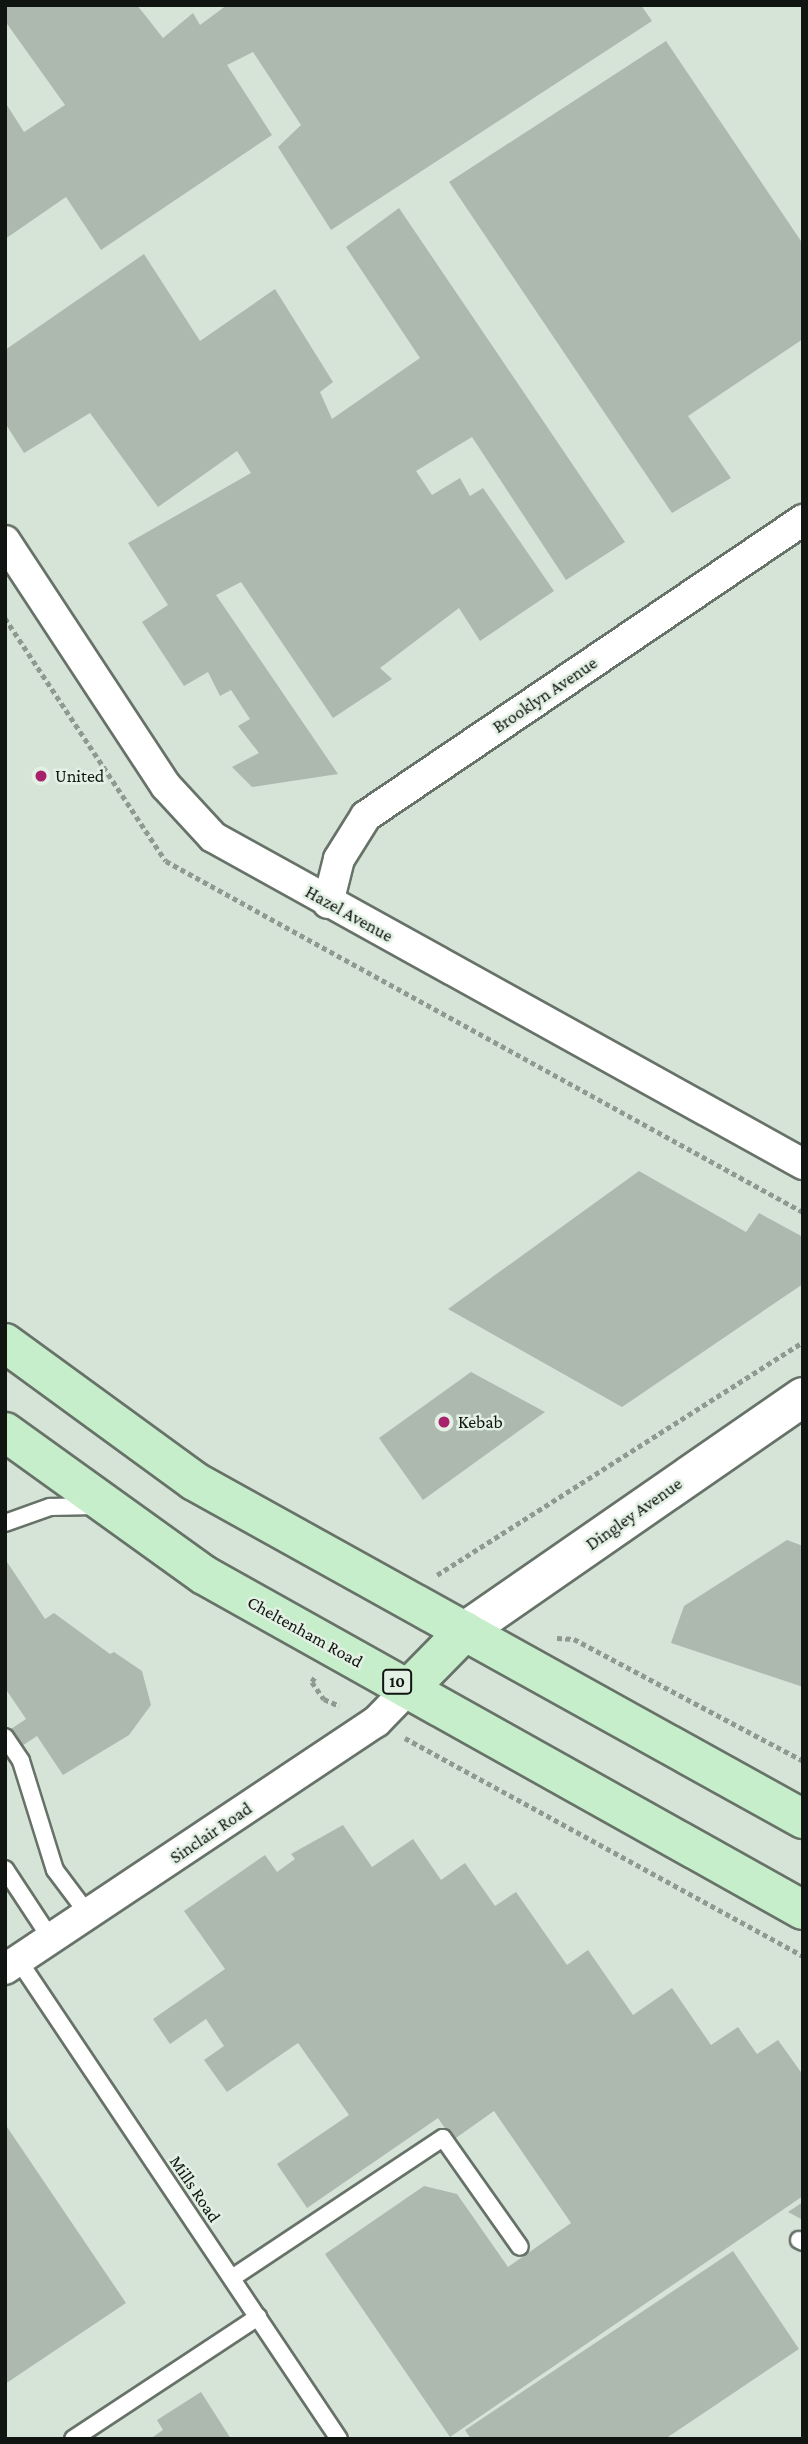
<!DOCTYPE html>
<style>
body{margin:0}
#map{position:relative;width:808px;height:2444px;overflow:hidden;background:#d6e3d7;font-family:"Crimson Pro",serif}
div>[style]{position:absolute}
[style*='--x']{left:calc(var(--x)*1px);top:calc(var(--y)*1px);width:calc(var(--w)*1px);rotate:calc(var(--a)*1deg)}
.building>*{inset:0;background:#adb9ae}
.path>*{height:4.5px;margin-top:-2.25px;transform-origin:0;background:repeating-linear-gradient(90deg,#8f9990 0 5px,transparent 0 8.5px)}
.roads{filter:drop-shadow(2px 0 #677268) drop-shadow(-2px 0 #677268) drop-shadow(0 2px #677268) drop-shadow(0 -2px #677268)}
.service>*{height:16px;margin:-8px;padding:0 8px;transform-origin:8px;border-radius:8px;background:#fff}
.minor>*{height:30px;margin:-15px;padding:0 15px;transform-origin:15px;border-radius:15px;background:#fff}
.tertiary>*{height:38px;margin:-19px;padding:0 19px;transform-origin:19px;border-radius:19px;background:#fff}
.primary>*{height:38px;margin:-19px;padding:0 19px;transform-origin:19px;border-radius:19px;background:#c7eecb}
.dots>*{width:19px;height:19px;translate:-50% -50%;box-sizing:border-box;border:4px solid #e3f0e4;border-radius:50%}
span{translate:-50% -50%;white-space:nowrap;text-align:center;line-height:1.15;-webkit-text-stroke:5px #e3f0e4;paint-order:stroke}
.shield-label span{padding:2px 5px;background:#e3f0e4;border:2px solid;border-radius:5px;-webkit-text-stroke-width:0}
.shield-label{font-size:16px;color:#111511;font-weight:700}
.street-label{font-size:18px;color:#111511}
.poi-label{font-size:18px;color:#111511}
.left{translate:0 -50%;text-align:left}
.frame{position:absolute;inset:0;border:7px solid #111511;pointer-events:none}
</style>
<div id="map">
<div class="building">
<i style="clip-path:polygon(5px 5px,137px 5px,163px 38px,193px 13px,200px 25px,227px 5px,641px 5px,652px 21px,331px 230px,278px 147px,301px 125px,253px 52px,227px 65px,272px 135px,101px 250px,66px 197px,5px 239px,5px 102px,24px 132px,65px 105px,5px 21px)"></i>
<i style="clip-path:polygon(666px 41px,803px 244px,803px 339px,688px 416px,731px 478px,672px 513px,449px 182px)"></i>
<i style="clip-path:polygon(399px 208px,625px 542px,566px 580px,472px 437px,416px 471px,432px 495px,460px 478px,470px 496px,483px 488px,554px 591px,480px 641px,459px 608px,380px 668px,392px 679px,333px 718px,241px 582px,216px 595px,338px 774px,252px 787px,232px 767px,259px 753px,238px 726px,250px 719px,231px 690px,220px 696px,208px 672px,184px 686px,142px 622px,168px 605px,128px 543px,251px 473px,237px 451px,158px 507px,90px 413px,24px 453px,5px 423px,5px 350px,144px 254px,200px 341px,275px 289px,333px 382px,320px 392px,332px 419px,420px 358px,346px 247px)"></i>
<i style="clip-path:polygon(639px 1171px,746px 1232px,759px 1213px,803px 1237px,803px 1284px,622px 1407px,448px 1309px)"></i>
<i style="clip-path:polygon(471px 1372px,545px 1412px,423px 1500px,379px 1438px)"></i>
<i style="clip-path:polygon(787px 1540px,803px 1546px,803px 1687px,671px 1643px,684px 1606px)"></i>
<i style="clip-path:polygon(5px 1559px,45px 1619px,54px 1613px,110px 1654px,114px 1652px,142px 1671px,151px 1705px,129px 1735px,63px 1775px,37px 1736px,5px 1757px,5px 1733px,26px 1719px,5px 1688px)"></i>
<i style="clip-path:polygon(343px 1825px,372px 1867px,413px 1839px,441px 1880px,465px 1863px,495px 1906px,516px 1892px,567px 1965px,588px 1950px,633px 2015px,672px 1988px,711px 2045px,738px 2027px,757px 2054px,778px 2040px,803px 2075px,803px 2196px,450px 2437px,325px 2254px,424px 2186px,457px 2194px,508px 2267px,571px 2223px,494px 2111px,453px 2140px,438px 2118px,307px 2208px,277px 2164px,349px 2115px,298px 2043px,227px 2092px,204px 2060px,224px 2046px,206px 2019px,170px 2044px,153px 2019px,225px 1969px,184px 1911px,265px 1855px,277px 1872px,295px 1859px,291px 1854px)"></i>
<i style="clip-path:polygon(5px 2124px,126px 2303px,5px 2384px)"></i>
<i style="clip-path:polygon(803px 2202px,803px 2220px,788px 2212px)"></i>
<i style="clip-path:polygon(733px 2251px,799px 2349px,665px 2439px,471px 2439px,465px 2430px)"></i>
<i style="clip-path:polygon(201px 2392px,231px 2439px,150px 2439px,163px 2430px,157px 2420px)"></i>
</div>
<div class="path">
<i style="--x:5;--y:618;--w:291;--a:56.5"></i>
<i style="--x:166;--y:861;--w:727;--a:28.86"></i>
<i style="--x:437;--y:1575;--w:434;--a:-32.5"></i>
<i style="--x:557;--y:1638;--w:17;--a:3"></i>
<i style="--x:574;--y:1639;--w:259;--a:28"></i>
<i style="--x:315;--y:1678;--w:5;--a:127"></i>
<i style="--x:312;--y:1682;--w:21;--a:55"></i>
<i style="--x:324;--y:1699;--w:17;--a:24"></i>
<i style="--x:405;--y:1738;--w:454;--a:28.7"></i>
</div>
<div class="roads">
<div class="service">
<i style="--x:5;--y:1523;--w:48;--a:-19.6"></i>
<i style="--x:50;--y:1507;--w:45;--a:-1.3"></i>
<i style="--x:5;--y:1737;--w:29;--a:56"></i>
<i style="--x:21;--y:1761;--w:114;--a:72.7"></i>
<i style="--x:55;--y:1870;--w:55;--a:53.1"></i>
<i style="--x:5;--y:1869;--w:84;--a:56.7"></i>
<i style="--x:19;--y:1961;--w:575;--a:56.2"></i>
<i style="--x:799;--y:2240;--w:4;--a:27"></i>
<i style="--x:232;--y:2278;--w:253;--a:-33.6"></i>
<i style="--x:443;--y:2138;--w:133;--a:54.8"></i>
<i style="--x:73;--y:2439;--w:222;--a:-33.4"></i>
</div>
<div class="minor">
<i style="--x:5;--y:541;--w:293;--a:56.7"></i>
<i style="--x:166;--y:786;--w:69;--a:47.3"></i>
<i style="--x:213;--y:837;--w:675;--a:29"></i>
<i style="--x:328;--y:903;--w:45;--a:-76"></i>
<i style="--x:339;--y:859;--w:51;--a:-57.9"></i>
<i style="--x:366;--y:816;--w:528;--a:-34.11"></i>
<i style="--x:5;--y:1969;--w:446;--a:-33.7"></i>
<i style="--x:376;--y:1722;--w:47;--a:-45.9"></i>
</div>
<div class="tertiary">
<i style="--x:465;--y:1631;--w:411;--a:-34.7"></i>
</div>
<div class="primary">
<i style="--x:5;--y:1343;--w:234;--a:36.1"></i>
<i style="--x:194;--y:1481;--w:697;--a:29.03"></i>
<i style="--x:5;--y:1432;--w:245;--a:35.7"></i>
<i style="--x:204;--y:1575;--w:686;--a:29.22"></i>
<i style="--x:409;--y:1688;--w:80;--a:-45.5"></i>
</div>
</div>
<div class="dots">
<i style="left:41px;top:776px;background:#a7226b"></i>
<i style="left:444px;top:1422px;background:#a7226b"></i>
</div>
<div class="shield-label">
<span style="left:397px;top:1682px">10</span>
</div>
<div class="street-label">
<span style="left:545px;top:695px;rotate:-34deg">Brooklyn Avenue</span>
<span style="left:349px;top:914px;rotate:29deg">Hazel Avenue</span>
<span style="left:634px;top:1514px;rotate:-35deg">Dingley Avenue</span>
<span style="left:305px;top:1632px;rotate:29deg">Cheltenham Road</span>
<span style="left:211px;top:1833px;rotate:-34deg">Sinclair Road</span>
<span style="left:195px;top:2189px;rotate:56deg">Mills Road</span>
</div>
<div class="poi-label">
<span class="left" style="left:55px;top:776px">United</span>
<span class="left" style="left:458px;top:1422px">Kebab</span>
</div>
<div class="frame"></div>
</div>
